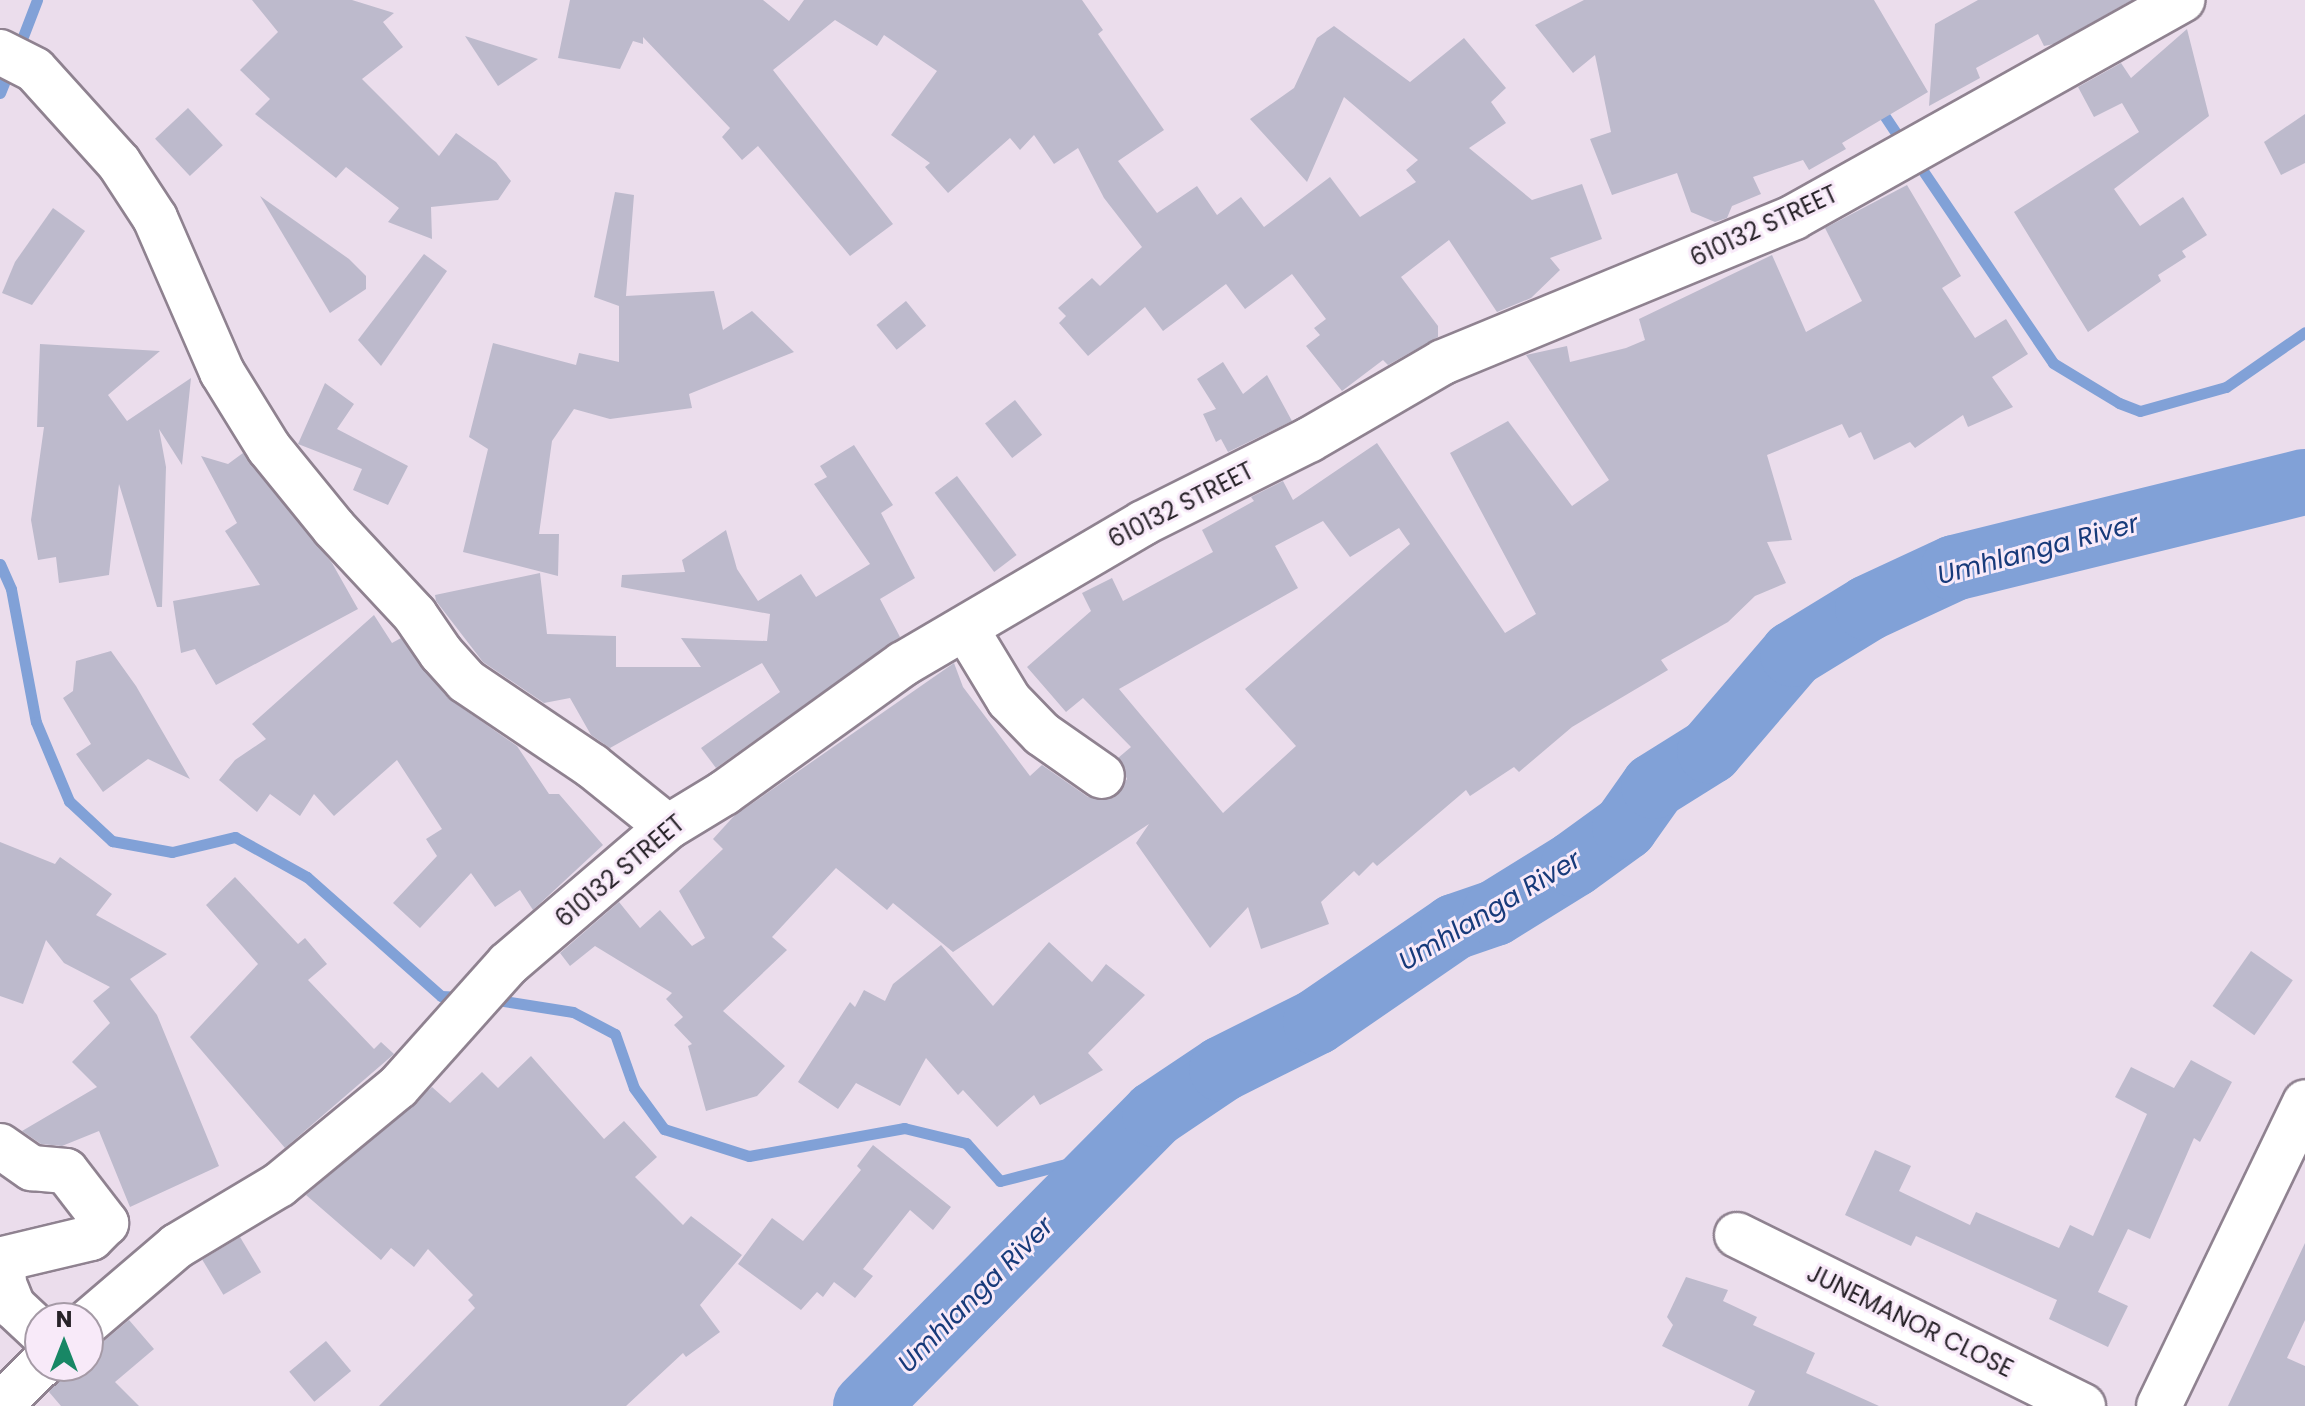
<!DOCTYPE html>
<style>
body{margin:0}
#map{position:relative;width:2305px;height:1406px;overflow:hidden;background:#ebddec;font-family:Poppins,sans-serif}
div>[style]{position:absolute}
[style*='--x']{left:calc(var(--x)*1px);top:calc(var(--y)*1px);width:calc(var(--w)*1px);rotate:calc(var(--a)*1deg)}
.stream>*{height:11px;margin:-5.5px;padding:0 5.5px;transform-origin:5.5px;border-radius:5.5px;background:#81a1d7}
.river>*{height:66px;margin:-33px;padding:0 33px;transform-origin:33px;border-radius:33px;background:#81a1d7}
.building>*{inset:0;background:#bdbacc;transform-origin:0 0}
.roads{filter:drop-shadow(2px 0 #8f8290) drop-shadow(-2px 0 #8f8290) drop-shadow(0 2px #8f8290) drop-shadow(0 -2px #8f8290)}
.minor>*{height:44px;margin:-22px;padding:0 22px;transform-origin:22px;border-radius:22px;background:#fff}
span{translate:-50% -50%;white-space:nowrap;text-align:center;line-height:1.15;-webkit-text-stroke:6px #f8eaf9;paint-order:stroke}
.street-label{font-size:24px;color:#282329}
.water-label{font-size:26px;color:#173a7a;font-style:italic}
.north{position:absolute;left:24px;top:1302px;width:80px;height:80px;box-sizing:border-box;background:#f8eaf9;border:2px solid #a59aa6;border-radius:50%;rotate:0deg;font-size:22px;font-weight:700;line-height:32px;text-align:center;color:#282329}
.north::after{content:'';display:block;margin:auto;width:28px;height:36px;background:#188765;clip-path:polygon(50% 0,100% 100%,50% 72%,0 100%)}
</style>
<div id="map">
<div class="stream">
<i style="--x:17;--y:52;--w:56;--a:-69"></i>
<i style="--x:0;--y:93;--w:27;--a:-68"></i>
<i style="--x:1878;--y:106;--w:47;--a:56.3"></i>
<i style="--x:1915;--y:159;--w:246;--a:55.9"></i>
<i style="--x:2053;--y:363;--w:77;--a:31.2"></i>
<i style="--x:2119;--y:403;--w:22;--a:21"></i>
<i style="--x:2140;--y:411;--w:89;--a:-15.6"></i>
<i style="--x:2226;--y:387;--w:96;--a:-34.8"></i>
<i style="--x:0;--y:564;--w:27;--a:66"></i>
<i style="--x:11;--y:589;--w:135;--a:79.4"></i>
<i style="--x:36;--y:722;--w:86;--a:67.3"></i>
<i style="--x:69;--y:801;--w:59;--a:42.9"></i>
<i style="--x:112;--y:841;--w:61;--a:10.4"></i>
<i style="--x:172;--y:852;--w:65;--a:-13.4"></i>
<i style="--x:235;--y:837;--w:82;--a:29.1"></i>
<i style="--x:307;--y:877;--w:179;--a:41.6"></i>
<i style="--x:441;--y:996;--w:21;--a:3"></i>
<i style="--x:491;--y:999;--w:83;--a:9"></i>
<i style="--x:573;--y:1012;--w:47;--a:27.6"></i>
<i style="--x:615;--y:1034;--w:57;--a:70.6"></i>
<i style="--x:634;--y:1088;--w:51;--a:53.8"></i>
<i style="--x:664;--y:1129;--w:89;--a:17.6"></i>
<i style="--x:749;--y:1156;--w:158;--a:-10.2"></i>
<i style="--x:904;--y:1128;--w:64;--a:13.6"></i>
<i style="--x:966;--y:1143;--w:51;--a:48.2"></i>
<i style="--x:1000;--y:1181;--w:124;--a:-14.5"></i>
</div>
<div class="river">
<i style="--x:866;--y:1406;--w:411;--a:-45.3"></i>
<i style="--x:1155;--y:1114;--w:81;--a:-33.9"></i>
<i style="--x:1222;--y:1069;--w:105;--a:-26.6"></i>
<i style="--x:1316;--y:1022;--w:168;--a:-34.5"></i>
<i style="--x:1454;--y:927;--w:43;--a:-18.9"></i>
<i style="--x:1495;--y:913;--w:93;--a:-31.8"></i>
<i style="--x:1574;--y:864;--w:63;--a:-36"></i>
<i style="--x:1625;--y:827;--w:50;--a:-54.7"></i>
<i style="--x:1654;--y:786;--w:66;--a:-32"></i>
<i style="--x:1710;--y:751;--w:128;--a:-49.4"></i>
<i style="--x:1793;--y:654;--w:88;--a:-31.5"></i>
<i style="--x:1868;--y:608;--w:95;--a:-24.9"></i>
<i style="--x:1954;--y:568;--w:361;--a:-13.8"></i>
</div>
<div class="building">
<i style="clip-path:polygon(252px 0,352px 0,394px 13px,383px 22px,403px 47px,362px 79px,439px 156px,456px 133px,496px 162px,511px 181px,498px 200px,431px 207px,432px 239px,388px 222px,399px 208px,346px 167px,336px 178px,255px 114px,270px 99px,240px 70px,278px 32px)"></i>
<i style="clip-path:polygon(570px 0,763px 0,789px 21px,804px 0,1082px 0,1103px 30px,1098px 34px,1164px 130px,1118px 161px,1157px 213px,1197px 186px,1217px 215px,1241px 197px,1264px 227px,1330px 177px,1360px 217px,1416px 182px,1406px 170px,1418px 160px,1344px 97px,1307px 182px,1250px 119px,1294px 88px,1317px 38px,1334px 26px,1410px 82px,1464px 38px,1506px 88px,1491px 102px,1506px 123px,1469px 148px,1532px 200px,1582px 184px,1602px 239px,1550px 258px,1560px 270px,1531px 298px,1497px 312px,1449px 240px,1401px 277px,1438px 326px,1438px 337px,1388px 365px,1383px 360px,1342px 391px,1306px 346px,1320px 335px,1314px 328px,1326px 319px,1292px 274px,1245px 309px,1226px 284px,1163px 331px,1145px 307px,1088px 356px,1059px 323px,1066px 316px,1058px 308px,1092px 278px,1100px 286px,1142px 247px,1104px 198px,1078px 148px,1054px 164px,1034px 135px,1020px 150px,1010px 138px,948px 193px,925px 167px,930px 163px,891px 135px,937px 71px,884px 35px,877px 46px,835px 20px,773px 70px,893px 224px,850px 256px,758px 146px,742px 160px,722px 137px,730px 128px,643px 37px,643px 44px,633px 41px,620px 69px,558px 58px)"></i>
<i style="clip-path:polygon(1584px 0,1874px 0,1928px 92px,1842px 143px,1846px 149px,1809px 170px,1803px 160px,1753px 177px,1761px 194px,1732px 206px,1727px 218px,1715px 222px,1691px 212px,1677px 173px,1612px 195px,1590px 139px,1611px 132px,1595px 55px,1573px 73px,1535px 25px)"></i>
<i style="clip-path:polygon(1978px 0,2132px 0,2054px 44px,2044px 46px,2038px 34px,1976px 68px,1980px 78px,1929px 106px,1935px 24px)"></i>
<i style="clip-path:polygon(2187px 29px,2209px 116px,2114px 189px,2140px 226px,2183px 197px,2207px 235px,2182px 251px,2186px 257px,2158px 275px,2161px 281px,2088px 332px,2014px 212px,2139px 132px,2122px 103px,2094px 117px,2078px 87px,2121px 63px,2131px 78px)"></i>
<i style="clip-path:polygon(465px 36px,538px 59px,498px 86px)"></i>
<i style="left:188px;top:108px;width:51px;height:45px;rotate:47deg"></i>
<i style="clip-path:polygon(2305px 114px,2305px 163px,2281px 175px,2264px 142px)"></i>
<i style="clip-path:polygon(evenodd,1907px 185px,1961px 276px,1942px 288px,1975px 338px,2006px 319px,2028px 354px,1992px 377px,2013px 407px,1968px 427px,1963px 415px,1915px 448px,1910px 442px,1874px 460px,1861px 432px,1849px 438px,1842px 424px,1767px 455px,1792px 540px,1767px 542px,1786px 583px,1755px 596px,1728px 622px,1661px 660px,1668px 670px,1572px 727px,1519px 772px,1514px 767px,1470px 796px,1466px 790px,1377px 866px,1373px 862px,1359px 876px,1354px 871px,1321px 902px,1329px 924px,1261px 949px,1248px 907px,1210px 948px,1136px 843px,1149px 824px,953px 952px,893px 903px,887px 910px,836px 868px,772px 937px,787px 950px,723px 1011px,785px 1066px,757px 1096px,706px 1111px,688px 1046px,692px 1044px,674px 1025px,683px 1017px,666px 999px,672px 993px,595px 946px,570px 966px,560px 953px,619px 902px,640px 928px,660px 910px,692px 946px,705px 938px,679px 891px,723px 849px,713px 839px,734px 816px,954px 663px,963px 687px,1030px 776px,1042px 765px,1088px 797px,1113px 798px,1127px 779px,1118px 758px,1131px 747px,1083px 698px,1066px 712px,1027px 667px,1091px 611px,1082px 593px,1112px 578px,1123px 601px,1213px 552px,1202px 530px,1254px 501px,1251px 497px,1283px 481px,1293px 500px,1377px 443px,1505px 633px,1536px 614px,1450px 453px,1508px 421px,1572px 506px,1609px 480px,1526px 355px,1567px 346px,1570px 362px,1626px 348px,1645px 340px,1639px 319px,1772px 255px,1806px 332px,1862px 301px,1825px 228px,1907px 185px,1323px 521px,1350px 557px,1399px 528px,1410px 544px,1245px 689px,1296px 746px,1223px 813px,1119px 689px,1298px 588px,1275px 546px,1323px 521px)"></i>
<i style="clip-path:polygon(615px 192px,634px 195px,626px 296px,714px 291px,723px 330px,752px 311px,794px 352px,689px 394px,692px 408px,610px 419px,574px 409px,552px 441px,539px 534px,559px 534px,558px 576px,463px 552px,488px 449px,469px 437px,493px 343px,576px 365px,579px 353px,619px 362px,619px 306px,594px 297px)"></i>
<i style="clip-path:polygon(260px 196px,349px 259px,366px 276px,366px 289px,330px 313px)"></i>
<i style="clip-path:polygon(53px 208px,85px 231px,32px 305px,2px 293px,15px 262px)"></i>
<i style="clip-path:polygon(424px 254px,447px 271px,381px 366px,358px 340px)"></i>
<i style="left:906px;top:301px;width:32px;height:38px;rotate:51deg"></i>
<i style="clip-path:polygon(40px 344px,160px 351px,108px 395px,127px 421px,191px 378px,182px 465px,159px 429px,166px 467px,162px 607px,157px 607px,119px 484px,109px 575px,59px 583px,56px 557px,38px 560px,31px 520px,44px 427px,37px 427px)"></i>
<i style="clip-path:polygon(1223px 362px,1243px 394px,1267px 375px,1292px 421px,1228px 452px,1221px 439px,1216px 442px,1203px 414px,1216px 409px,1197px 379px)"></i>
<i style="clip-path:polygon(325px 383px,354px 404px,337px 429px,408px 466px,388px 505px,353px 490px,362px 469px,298px 444px)"></i>
<i style="left:1015px;top:400px;width:44px;height:38px;rotate:52deg"></i>
<i style="clip-path:polygon(854px 445px,893px 505px,881px 513px,915px 578px,880px 599px,900px 637px,716px 768px,701px 748px,780px 692px,762px 663px,610px 748px,591px 735px,570px 698px,544px 703px,483px 662px,436px 601px,435px 595px,540px 573px,547px 634px,616px 636px,616px 667px,701px 667px,681px 638px,767px 641px,770px 614px,621px 587px,622px 575px,685px 572px,682px 560px,726px 530px,737px 569px,758px 601px,801px 574px,816px 597px,870px 564px,814px 484px,827px 477px,820px 466px)"></i>
<i style="clip-path:polygon(243px 453px,332px 563px,358px 609px,216px 685px,195px 649px,181px 653px,173px 601px,260px 585px,225px 531px,237px 523px,201px 456px,228px 464px)"></i>
<i style="left:957px;top:476px;width:99px;height:28px;rotate:53deg"></i>
<i style="clip-path:polygon(374px 615px,392px 643px,401px 638px,448px 698px,517px 746px,549px 794px,559px 794px,603px 845px,533px 910px,520px 890px,495px 907px,471px 873px,420px 928px,393px 903px,437px 856px,426px 839px,442px 829px,397px 760px,334px 816px,314px 794px,300px 816px,270px 794px,257px 812px,219px 780px,235px 760px,266px 739px,252px 724px)"></i>
<i style="clip-path:polygon(111px 651px,136px 686px,190px 779px,148px 759px,103px 792px,76px 754px,91px 744px,63px 698px,73px 691px,76px 661px)"></i>
<i style="clip-path:polygon(0 842px,55px 864px,60px 857px,112px 894px,96px 915px,167px 954px,130px 979px,157px 1015px,219px 1166px,130px 1207px,99px 1131px,62px 1146px,41px 1144px,22px 1131px,97px 1087px,72px 1062px,110px 1023px,93px 1001px,110px 987px,64px 963px,46px 940px,23px 1004px,0 996px)"></i>
<i style="clip-path:polygon(235px 877px,298px 944px,305px 938px,327px 964px,308px 980px,374px 1049px,381px 1042px,394px 1054px,285px 1148px,190px 1037px,258px 964px,206px 905px)"></i>
<i style="clip-path:polygon(1049px 942px,1092px 982px,1106px 964px,1145px 995px,1088px 1053px,1103px 1070px,1040px 1105px,1034px 1095px,997px 1127px,963px 1090px,958px 1095px,926px 1058px,900px 1106px,856px 1083px,838px 1109px,798px 1082px,850px 1002px,855px 1007px,864px 990px,885px 1001px,893px 984px,941px 945px,993px 1006px)"></i>
<i style="left:2251px;top:951px;width:51px;height:67px;rotate:35deg"></i>
<i style="clip-path:polygon(531px 1056px,604px 1139px,624px 1121px,657px 1157px,635px 1177px,683px 1225px,691px 1216px,742px 1255px,700px 1305px,720px 1332px,686px 1357px,683px 1353px,626px 1406px,379px 1406px,475px 1308px,468px 1300px,473px 1295px,428px 1249px,414px 1267px,391px 1248px,381px 1260px,306px 1195px,432px 1087px,450px 1103px,482px 1072px,498px 1088px)"></i>
<i style="clip-path:polygon(2191px 1060px,2232px 1082px,2200px 1142px,2194px 1138px,2150px 1239px,2128px 1229px,2098px 1292px,2128px 1306px,2108px 1347px,2049px 1319px,2057px 1300px,1916px 1236px,1911px 1246px,1845px 1215px,1875px 1150px,1911px 1166px,1899px 1191px,1970px 1225px,1976px 1212px,2059px 1248px,2070px 1225px,2093px 1236px,2147px 1114px,2115px 1097px,2131px 1067px,2174px 1088px)"></i>
<i style="clip-path:polygon(873px 1145px,951px 1207px,933px 1230px,910px 1210px,863px 1269px,873px 1276px,855px 1298px,834px 1282px,823px 1297px,817px 1292px,801px 1310px,738px 1264px,772px 1218px,803px 1241px,861px 1170px,857px 1166px)"></i>
<i style="left:240px;top:1237px;width:41px;height:44px;rotate:59deg"></i>
<i style="clip-path:polygon(2305px 1243px,2305px 1320px,2287px 1358px,2305px 1366px,2305px 1406px,2228px 1406px)"></i>
<i style="clip-path:polygon(1686px 1277px,1728px 1290px,1723px 1301px,1757px 1317px,1753px 1325px,1815px 1353px,1806px 1373px,1879px 1406px,1748px 1406px,1755px 1391px,1662px 1346px,1673px 1325px,1667px 1317px)"></i>
<i style="clip-path:polygon(129px 1320px,154px 1349px,115px 1382px,139px 1406px,61px 1406px,49px 1392px,64px 1368px,88px 1366px,88px 1346px,104px 1341px)"></i>
<i style="left:326px;top:1341px;width:39px;height:48px;rotate:50deg"></i>
</div>
<div class="roads">
<div class="minor">
<i style="--x:0;--y:52;--w:39;--a:27"></i>
<i style="--x:35;--y:70;--w:125;--a:47.9"></i>
<i style="--x:119;--y:163;--w:66;--a:56.8"></i>
<i style="--x:155;--y:218;--w:168;--a:66.5"></i>
<i style="--x:222;--y:372;--w:89;--a:58.3"></i>
<i style="--x:269;--y:448;--w:103;--a:50.9"></i>
<i style="--x:334;--y:528;--w:119;--a:47"></i>
<i style="--x:415;--y:615;--w:46;--a:55.6"></i>
<i style="--x:441;--y:653;--w:38;--a:48"></i>
<i style="--x:466;--y:681;--w:152;--a:34"></i>
<i style="--x:592;--y:766;--w:97;--a:38.8"></i>
<i style="--x:966;--y:629;--w:83;--a:58.8"></i>
<i style="--x:1009;--y:700;--w:47;--a:45.9"></i>
<i style="--x:1042;--y:734;--w:73;--a:35"></i>
<i style="--x:0;--y:1146;--w:39;--a:35"></i>
<i style="--x:32;--y:1168;--w:34;--a:5"></i>
<i style="--x:66;--y:1171;--w:66;--a:52.4"></i>
<i style="--x:106;--y:1223;--w:21;--a:135"></i>
<i style="--x:91;--y:1238;--w:90;--a:166.6"></i>
<i style="--x:3;--y:1259;--w:25;--a:88"></i>
<i style="--x:4;--y:1284;--w:24;--a:68"></i>
<i style="--x:13;--y:1306;--w:37;--a:43"></i>
<i style="--x:1737;--y:1235;--w:386;--a:26.3"></i>
<i style="--x:88;--y:1322;--w:117;--a:-40.5"></i>
<i style="--x:177;--y:1246;--w:119;--a:-30.9"></i>
<i style="--x:279;--y:1185;--w:154;--a:-39.5"></i>
<i style="--x:398;--y:1087;--w:165;--a:-48.2"></i>
<i style="--x:508;--y:964;--w:211;--a:-40.6"></i>
<i style="--x:668;--y:827;--w:66;--a:-31.3"></i>
<i style="--x:724;--y:793;--w:221;--a:-35.8"></i>
<i style="--x:903;--y:664;--w:278;--a:-30.4"></i>
<i style="--x:1143;--y:523;--w:186;--a:-26.6"></i>
<i style="--x:1309;--y:440;--w:155;--a:-30.2"></i>
<i style="--x:1443;--y:362;--w:380;--a:-22.4"></i>
<i style="--x:1794;--y:217;--w:445;--a:-29.2"></i>
<i style="--x:0;--y:1405;--w:56;--a:-44.3"></i>
<i style="--x:2159;--y:1406;--w:337;--a:-64.3"></i>
</div>
</div>
<div class="street-label">
<span style="left:1764px;top:226px;rotate:-25deg">610132 STREET</span>
<span style="left:1181px;top:505px;rotate:-27deg">610132 STREET</span>
<span style="left:620px;top:871px;rotate:-40deg">610132 STREET</span>
<span style="left:1910px;top:1321px;rotate:26deg">JUNEMANOR CLOSE</span>
</div>
<div class="water-label">
<span style="left:2038px;top:550px;rotate:-15deg">Umhlanga River</span>
<span style="left:1490px;top:911px;rotate:-31deg">Umhlanga River</span>
<span style="left:976px;top:1295px;rotate:-45deg">Umhlanga River</span>
</div>
<div class="north">N</div>
</div>
